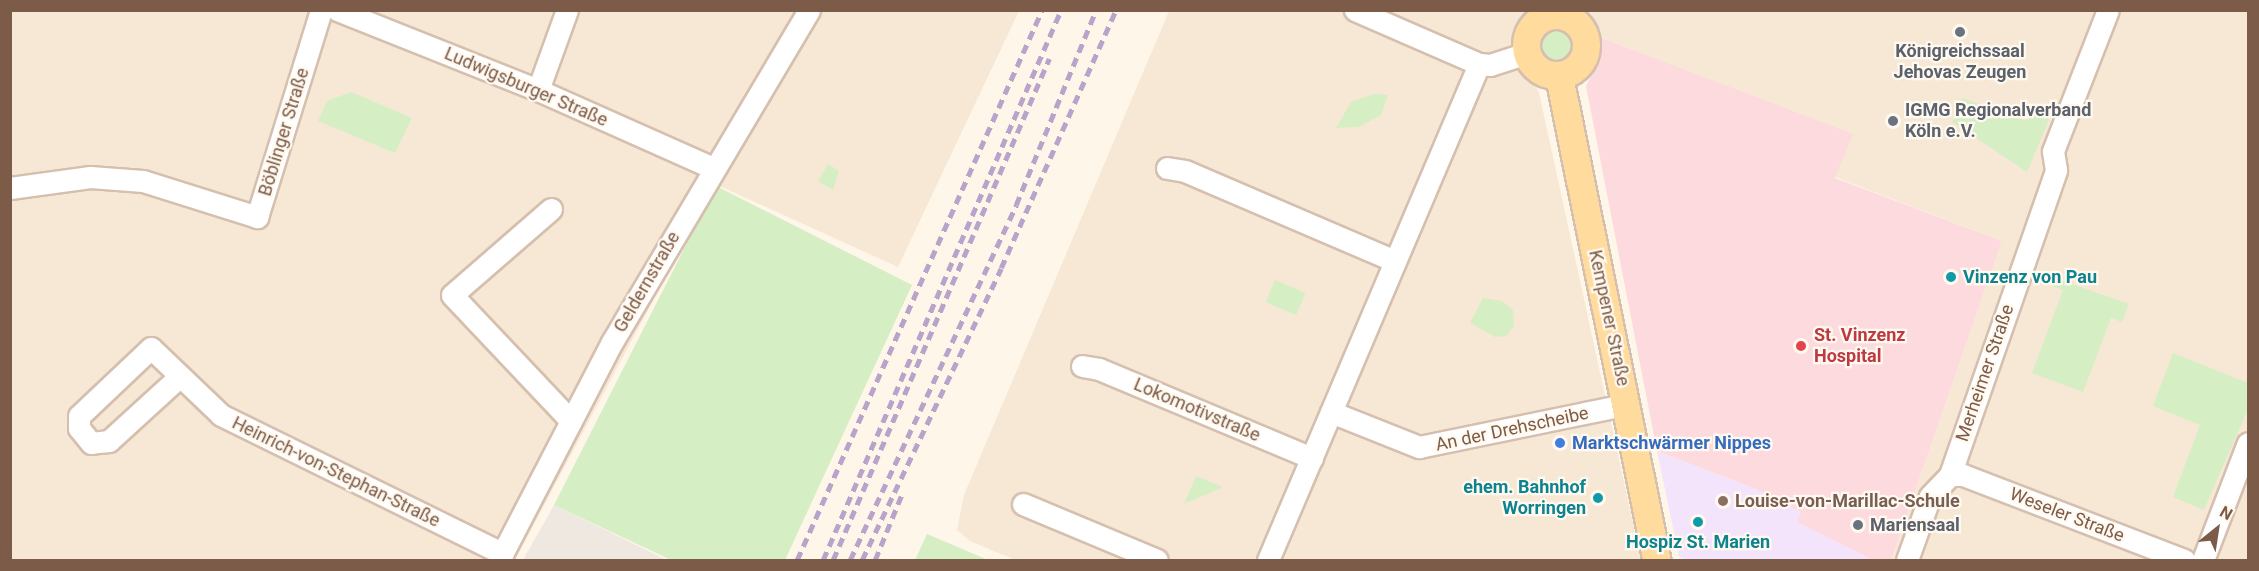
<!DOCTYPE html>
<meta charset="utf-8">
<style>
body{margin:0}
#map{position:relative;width:2259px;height:571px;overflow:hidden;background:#fef6e8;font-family:Roboto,sans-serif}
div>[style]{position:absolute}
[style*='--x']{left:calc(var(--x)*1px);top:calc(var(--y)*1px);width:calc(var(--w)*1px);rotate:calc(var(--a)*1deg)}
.residential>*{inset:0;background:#f7e8d5}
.industrial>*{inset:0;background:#efe8e1}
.education>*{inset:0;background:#f3e4fb}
.medical>*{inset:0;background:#fddade}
.green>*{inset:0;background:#d5eec4;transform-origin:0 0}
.round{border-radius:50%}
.roads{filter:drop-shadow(2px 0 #d5bfae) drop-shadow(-2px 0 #d5bfae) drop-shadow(0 2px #d5bfae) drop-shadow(0 -2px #d5bfae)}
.minor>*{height:21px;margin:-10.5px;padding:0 10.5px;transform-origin:10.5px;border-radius:10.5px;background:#fff}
.major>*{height:27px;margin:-13.5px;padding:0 13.5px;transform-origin:13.5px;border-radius:13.5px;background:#ffdc9e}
.major>.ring{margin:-13.5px;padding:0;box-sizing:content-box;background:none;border:27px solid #ffdc9e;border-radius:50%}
.rail>*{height:4.5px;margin-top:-2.25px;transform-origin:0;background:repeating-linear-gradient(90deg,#b9a3cb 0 9px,transparent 0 15px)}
.dots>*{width:16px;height:16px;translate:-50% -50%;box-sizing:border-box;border:3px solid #fff9f0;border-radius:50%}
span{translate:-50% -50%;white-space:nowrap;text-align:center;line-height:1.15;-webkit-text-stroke:4.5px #fff9f0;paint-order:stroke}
.worship-label{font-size:18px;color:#5b616d;font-weight:700}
.left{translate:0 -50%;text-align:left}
.street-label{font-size:18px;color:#7c5b48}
.culture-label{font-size:18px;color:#0d838f;font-weight:700}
.right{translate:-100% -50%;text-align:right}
.health-label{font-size:18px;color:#be3a42;font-weight:700}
.shop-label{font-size:18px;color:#366cbe;font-weight:700}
.education-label{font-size:18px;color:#785e54;font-weight:700}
.frame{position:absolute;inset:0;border:12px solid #7c5b48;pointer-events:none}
.north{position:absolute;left:2187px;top:499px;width:60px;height:60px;-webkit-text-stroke:4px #fff9f0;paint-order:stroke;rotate:30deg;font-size:16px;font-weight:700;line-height:24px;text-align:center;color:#7c5b48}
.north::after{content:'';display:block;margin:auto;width:21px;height:27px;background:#7c5b48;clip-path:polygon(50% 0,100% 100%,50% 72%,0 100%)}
</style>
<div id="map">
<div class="residential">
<i style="clip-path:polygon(10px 11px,1019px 11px,898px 267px,715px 184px,515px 560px,11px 560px)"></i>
<i style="clip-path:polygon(1169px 11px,1527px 11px,1514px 39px,1539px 93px,1641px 560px,1015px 560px,970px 541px,957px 530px,964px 495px)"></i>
<i style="clip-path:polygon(1590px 11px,2248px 11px,2248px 560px,1891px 560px,2002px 241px,1835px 177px,1852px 134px,1599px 37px)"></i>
</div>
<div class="industrial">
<i style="clip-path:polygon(554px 505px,667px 560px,523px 560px)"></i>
</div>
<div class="education">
<i style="clip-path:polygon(1657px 451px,1756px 489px,1802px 512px,1798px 522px,1873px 560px,1687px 560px,1679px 557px)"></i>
</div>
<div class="medical">
<i style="clip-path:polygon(1599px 37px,1853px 134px,1835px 178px,2002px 241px,1891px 560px,1873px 560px,1797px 522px,1801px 512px,1756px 489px,1657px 451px,1586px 86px,1600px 59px)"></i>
</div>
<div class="green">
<i class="round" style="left:1533px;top:24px;width:42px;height:42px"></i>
<i style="clip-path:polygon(351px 92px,412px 118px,395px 153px,318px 121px,327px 101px)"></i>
<i style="clip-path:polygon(1374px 94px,1388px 95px,1381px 115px,1359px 127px,1336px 128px,1351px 102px)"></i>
<i style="clip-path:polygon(1962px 98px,2027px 121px,2032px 109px,2051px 115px,2027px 172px,1952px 122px)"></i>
<i style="clip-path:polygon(828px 164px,839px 171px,833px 190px,818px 181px)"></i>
<i style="clip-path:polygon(716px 186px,912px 285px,785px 560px,671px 560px,554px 505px)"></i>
<i style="clip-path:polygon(2055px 278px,2129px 304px,2122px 322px,2111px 318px,2083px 392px,2032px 373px,2063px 290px,2052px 286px)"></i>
<i style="left:1275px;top:280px;width:33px;height:24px;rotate:23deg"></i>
<i style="clip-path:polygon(1483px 298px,1502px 301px,1513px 310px,1514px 326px,1506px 336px,1495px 337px,1470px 323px)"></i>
<i style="clip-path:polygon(2173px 353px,2248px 383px,2248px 409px,2204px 510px,2173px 497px,2200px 425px,2153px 406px)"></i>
<i style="clip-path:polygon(1196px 476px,1223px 487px,1184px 504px)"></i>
<i style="clip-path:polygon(927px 534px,988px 560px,915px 560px)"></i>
</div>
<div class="roads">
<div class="minor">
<i style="--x:337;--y:10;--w:216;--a:21.7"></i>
<i style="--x:538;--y:90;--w:192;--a:24"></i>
<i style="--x:1355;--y:10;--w:135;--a:23.5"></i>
<i style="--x:538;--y:90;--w:85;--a:-70.1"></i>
<i style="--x:1167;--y:168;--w:18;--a:9"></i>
<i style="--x:1185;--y:171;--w:228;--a:23.2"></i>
<i style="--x:10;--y:188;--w:81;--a:-7.8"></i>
<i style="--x:90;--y:177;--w:53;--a:4.3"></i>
<i style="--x:143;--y:181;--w:120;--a:17.5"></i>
<i style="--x:257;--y:217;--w:217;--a:-72.8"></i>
<i style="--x:551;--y:209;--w:131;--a:139"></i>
<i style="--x:452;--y:295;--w:173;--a:46.6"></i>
<i style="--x:1082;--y:366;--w:17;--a:10"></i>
<i style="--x:1099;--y:369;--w:231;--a:22.7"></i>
<i style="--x:179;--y:377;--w:95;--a:137.6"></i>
<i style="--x:109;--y:441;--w:18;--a:174"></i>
<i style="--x:91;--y:443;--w:19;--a:-129"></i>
<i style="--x:79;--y:428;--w:12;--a:-90"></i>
<i style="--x:79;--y:416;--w:99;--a:-43.4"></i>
<i style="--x:151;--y:348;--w:97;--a:43.7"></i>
<i style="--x:221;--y:415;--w:314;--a:26.2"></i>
<i style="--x:1331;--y:412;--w:95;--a:21.7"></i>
<i style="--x:1419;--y:447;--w:213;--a:-11.6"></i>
<i style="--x:1950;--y:475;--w:13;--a:0"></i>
<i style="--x:1963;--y:475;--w:237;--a:21"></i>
<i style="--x:1023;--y:504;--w:145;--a:22.7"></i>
<i style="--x:499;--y:560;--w:246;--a:-62.6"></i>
<i style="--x:612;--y:342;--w:386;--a:-59.3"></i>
<i style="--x:1268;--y:560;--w:539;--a:-66.95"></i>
<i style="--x:1479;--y:64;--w:11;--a:5"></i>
<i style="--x:1490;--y:65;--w:38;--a:-18"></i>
<i style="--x:1907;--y:560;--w:68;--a:-70.2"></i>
<i style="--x:1930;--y:496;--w:29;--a:-46"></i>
<i style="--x:1950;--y:475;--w:323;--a:-70.8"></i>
<i style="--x:2056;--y:170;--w:19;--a:-99"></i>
<i style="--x:2053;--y:151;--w:151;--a:-68.7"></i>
<i style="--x:2203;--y:560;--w:125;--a:-69"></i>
</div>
<div class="major">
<i class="ring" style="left:1526px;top:15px;width:33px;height:33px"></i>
<i style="--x:1559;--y:76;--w:494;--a:78.6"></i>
</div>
</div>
<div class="rail">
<i style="--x:797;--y:560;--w:602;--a:-65.99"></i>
<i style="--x:823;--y:560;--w:599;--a:-66.6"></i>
<i style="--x:833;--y:560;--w:546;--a:-66.68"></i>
<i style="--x:850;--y:560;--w:392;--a:-64.9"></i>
<i style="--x:1016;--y:205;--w:211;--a:-67.7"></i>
<i style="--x:862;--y:560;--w:323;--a:-64.5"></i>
<i style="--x:1001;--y:268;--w:282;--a:-66"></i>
<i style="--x:875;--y:560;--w:71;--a:-67.8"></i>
</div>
<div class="dots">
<i style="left:1960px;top:32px;background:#6b7280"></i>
<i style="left:1893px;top:121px;background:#6b7280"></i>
<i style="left:1951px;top:277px;background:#0f9aa8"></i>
<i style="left:1801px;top:346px;background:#e0444e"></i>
<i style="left:1560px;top:443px;background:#3f7fe0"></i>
<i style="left:1598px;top:498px;background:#0f9aa8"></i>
<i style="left:1723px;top:501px;background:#8d6e63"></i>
<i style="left:1698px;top:522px;background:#0f9aa8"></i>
<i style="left:1858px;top:525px;background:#6b7280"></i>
</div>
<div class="worship-label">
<span style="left:1960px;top:62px">Königreichssaal<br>Jehovas Zeugen</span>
<span class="left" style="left:1905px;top:121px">IGMG Regionalverband<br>Köln e.V.</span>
<span class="left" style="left:1870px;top:525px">Mariensaal</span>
</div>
<div class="street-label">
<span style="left:526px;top:87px;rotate:23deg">Ludwigsburger Straße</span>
<span style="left:284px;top:132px;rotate:-73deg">Böblinger Straße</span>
<span style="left:647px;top:282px;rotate:-60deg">Geldernstraße</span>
<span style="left:1609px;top:318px;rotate:78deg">Kempener Straße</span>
<span style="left:1985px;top:373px;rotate:-71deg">Merheimer Straße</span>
<span style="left:1197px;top:410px;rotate:23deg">Lokomotivstraße</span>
<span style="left:1512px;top:429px;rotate:-12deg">An der Drehscheibe</span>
<span style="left:336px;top:472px;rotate:26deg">Heinrich-von-Stephan-Straße</span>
<span style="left:2067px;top:515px;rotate:21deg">Weseler Straße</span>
</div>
<div class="culture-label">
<span class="left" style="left:1963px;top:277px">Vinzenz von Pau</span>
<span class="right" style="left:1586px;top:498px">ehem. Bahnhof<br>Worringen</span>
<span style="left:1698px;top:542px">Hospiz St. Marien</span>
</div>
<div class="health-label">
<span class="left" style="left:1814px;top:346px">St. Vinzenz<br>Hospital</span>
</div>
<div class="shop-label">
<span class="left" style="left:1572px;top:443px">Marktschwärmer Nippes</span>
</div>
<div class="education-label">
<span class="left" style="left:1735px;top:501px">Louise-von-Marillac-Schule</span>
</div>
<div class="frame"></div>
<div class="north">N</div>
</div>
